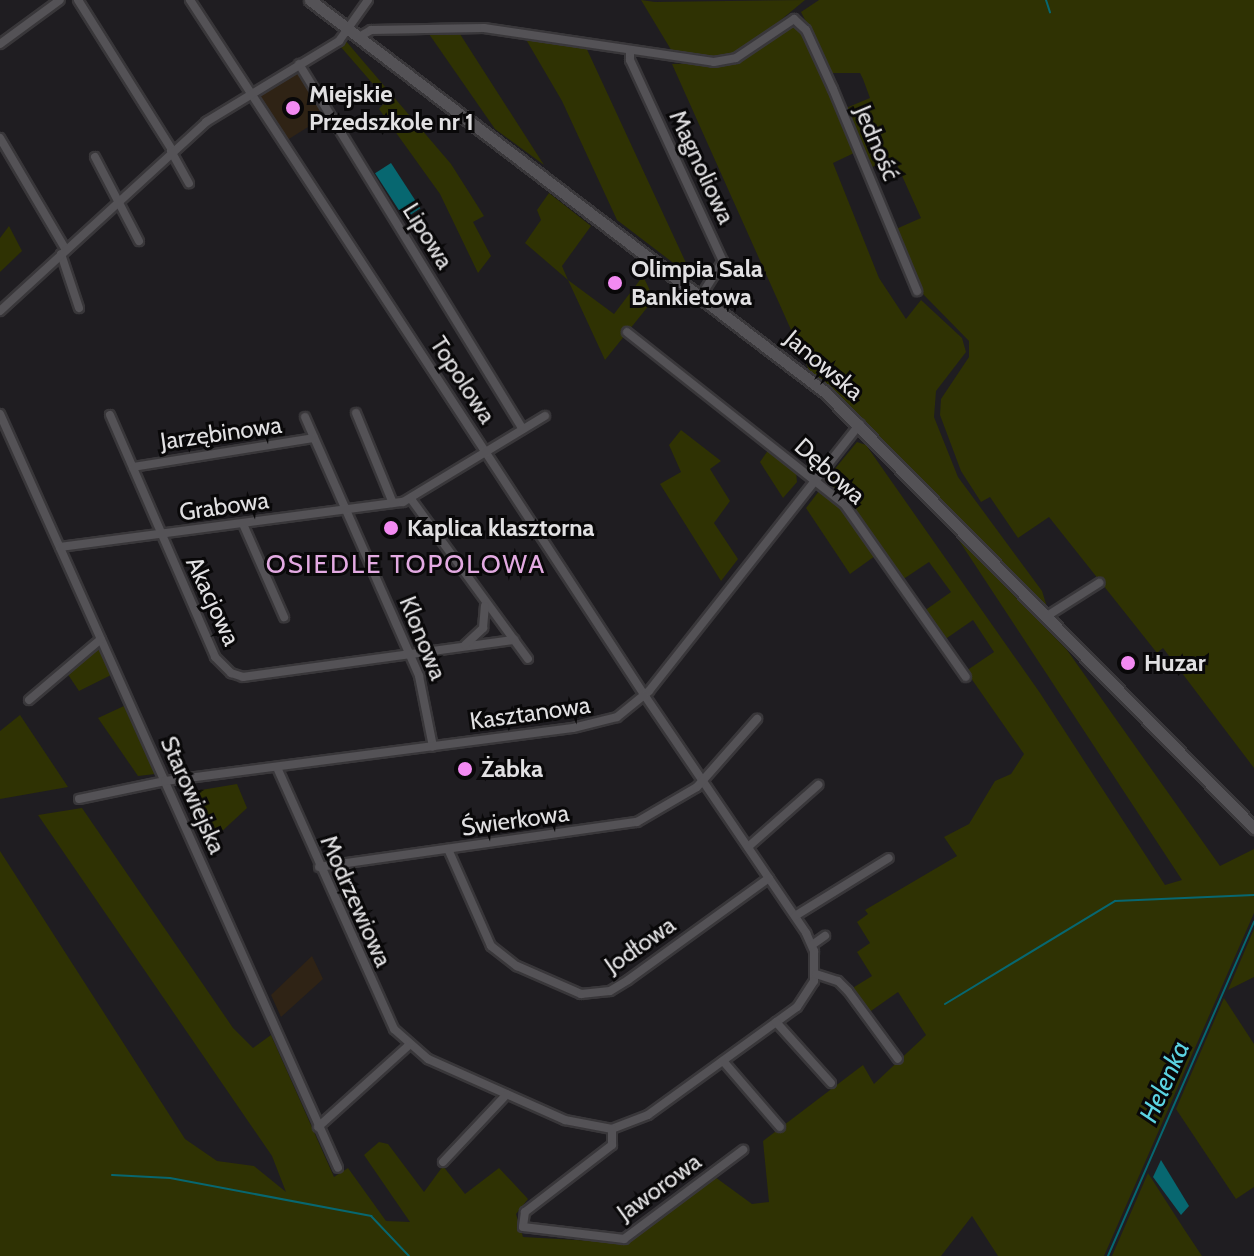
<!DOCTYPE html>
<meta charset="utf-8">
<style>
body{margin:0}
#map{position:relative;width:1254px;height:1256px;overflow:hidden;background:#1f1d21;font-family:Cabin,sans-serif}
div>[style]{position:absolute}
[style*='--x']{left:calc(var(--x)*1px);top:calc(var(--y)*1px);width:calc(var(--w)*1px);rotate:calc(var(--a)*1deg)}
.education>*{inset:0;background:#2f2315;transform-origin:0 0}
.green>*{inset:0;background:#2f3203}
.water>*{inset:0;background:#076770;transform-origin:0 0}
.stream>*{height:2px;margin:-1px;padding:0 1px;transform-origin:1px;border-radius:1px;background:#076770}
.roads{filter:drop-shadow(2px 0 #39373a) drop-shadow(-2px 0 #39373a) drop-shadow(0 2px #39373a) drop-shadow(0 -2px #39373a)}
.street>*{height:8px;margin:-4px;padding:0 4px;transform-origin:4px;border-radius:4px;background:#545256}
.secondary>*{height:11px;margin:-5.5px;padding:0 5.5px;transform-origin:5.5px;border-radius:5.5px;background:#545256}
.dots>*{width:22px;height:22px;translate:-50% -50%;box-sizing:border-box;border:4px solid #090809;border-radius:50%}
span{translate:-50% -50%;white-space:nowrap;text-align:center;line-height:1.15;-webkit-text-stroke:6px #090809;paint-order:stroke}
.poi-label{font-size:24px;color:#e1e0e2;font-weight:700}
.left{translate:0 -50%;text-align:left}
.street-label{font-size:24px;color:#e1e0e2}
.neighbourhood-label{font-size:26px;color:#e3aae2;letter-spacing:2px}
.water-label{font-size:26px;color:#5cd4e2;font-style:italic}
</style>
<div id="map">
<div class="education">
<i style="left:298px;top:72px;width:52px;height:47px;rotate:58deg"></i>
<i style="clip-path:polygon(312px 956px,323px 979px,281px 1017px,271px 995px)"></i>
</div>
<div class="green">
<i style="clip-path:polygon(641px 0,655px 2px,805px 0,741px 53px,719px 59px,673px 53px)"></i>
<i style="clip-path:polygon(819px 0,1254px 0,1254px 768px,1163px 648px,1157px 653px,1049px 517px,1018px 538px,990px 497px,981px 502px,961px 471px,940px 415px,941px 399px,969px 357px,969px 341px,921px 292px,896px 229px,921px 218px,894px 158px,872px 167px,846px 108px,870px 98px,863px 79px,860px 73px,832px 73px,801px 12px)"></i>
<i style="clip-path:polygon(791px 24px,803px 33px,854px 153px,833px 163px,879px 278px,906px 319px,921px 300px,962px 338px,966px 352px,936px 391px,934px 417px,958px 477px,1042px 591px,1047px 607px,809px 370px,672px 64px,735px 62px)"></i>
<i style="clip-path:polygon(429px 34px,460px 34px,544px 165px,495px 129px)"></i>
<i style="clip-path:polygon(524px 36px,584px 43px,693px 278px,617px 220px,562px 101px)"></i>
<i style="clip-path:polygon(345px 40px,451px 164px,484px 216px,473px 222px,491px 256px,478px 273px,440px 194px,379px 109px,387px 100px,340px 46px)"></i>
<i style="clip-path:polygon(549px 193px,591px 226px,562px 266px,568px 280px,614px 314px,643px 276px,654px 299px,605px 360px,568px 280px,525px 243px,541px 220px,537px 210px)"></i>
<i style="clip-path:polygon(9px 226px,22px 251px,0 272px,0 238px)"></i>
<i style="clip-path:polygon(681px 430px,721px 461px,710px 469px,730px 501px,714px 523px,738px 559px,721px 581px,660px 484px,681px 472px,669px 445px)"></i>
<i style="clip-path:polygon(857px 442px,866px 445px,1040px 693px,1165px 885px,1182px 880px,956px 536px,1067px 650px,1220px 866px,1254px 849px,1254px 913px,1104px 1256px,998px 1256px,972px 1216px,941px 1256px,0 1256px,0 851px,185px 1139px,217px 1161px,254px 1166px,286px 1192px,272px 1156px,38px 815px,82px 808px,233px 1028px,253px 1048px,271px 1035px,334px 1177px,348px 1168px,386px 1221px,410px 1222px,364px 1155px,379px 1142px,388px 1144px,424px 1192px,443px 1166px,465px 1194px,499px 1168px,528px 1199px,516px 1214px,523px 1237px,629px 1243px,715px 1177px,752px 1204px,769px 1202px,763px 1141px,863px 1065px,874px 1084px,926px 1035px,898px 992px,868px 1013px,851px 989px,872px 976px,857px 952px,870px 943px,857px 922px,868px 914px,865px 910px,957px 856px,944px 837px,969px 824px,995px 781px,1011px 774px,1024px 754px,966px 671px,994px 652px,973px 620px,944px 640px,924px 611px,951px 592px,929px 562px,902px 580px,842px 495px,824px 482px)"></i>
<i style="clip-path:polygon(769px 449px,796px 472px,797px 482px,783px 498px,760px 462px)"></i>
<i style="clip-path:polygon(819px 491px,843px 511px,875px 556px,850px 574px,806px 508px)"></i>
<i style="clip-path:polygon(97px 646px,111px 675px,79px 691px,67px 673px)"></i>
<i style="clip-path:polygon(124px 706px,155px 774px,138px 776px,98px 718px)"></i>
<i style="clip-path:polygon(20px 715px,68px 787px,0 799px,0 731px)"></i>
<i style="clip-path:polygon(237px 784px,247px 808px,205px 847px,183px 793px)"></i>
<i style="clip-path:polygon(1254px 929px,1254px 977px,1228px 990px)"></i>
<i style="clip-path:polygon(1224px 998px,1254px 1044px,1254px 1187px,1236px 1199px,1176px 1109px)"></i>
<i style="clip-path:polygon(1148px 1173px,1184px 1229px,1202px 1256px,1112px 1256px)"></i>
</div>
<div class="water">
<i style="left:391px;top:163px;width:54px;height:19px;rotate:57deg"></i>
<i style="clip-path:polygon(1161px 1160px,1189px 1206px,1181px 1215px,1153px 1177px)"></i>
</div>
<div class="stream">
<i style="--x:1046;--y:0;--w:13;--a:72"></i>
<i style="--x:945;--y:1004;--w:199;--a:-31.2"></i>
<i style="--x:1115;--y:901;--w:139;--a:-2.5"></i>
<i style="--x:112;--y:1175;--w:58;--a:3"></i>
<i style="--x:170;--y:1178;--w:205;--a:10.7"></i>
<i style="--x:371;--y:1216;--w:55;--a:46.5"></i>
<i style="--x:1108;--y:1256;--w:365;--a:-66.4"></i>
</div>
<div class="roads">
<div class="street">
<i style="--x:78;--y:0;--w:177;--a:57.9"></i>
<i style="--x:190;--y:0;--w:832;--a:56.83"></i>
<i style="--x:645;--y:696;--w:287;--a:55.8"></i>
<i style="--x:806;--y:933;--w:20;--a:66"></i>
<i style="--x:814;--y:951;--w:30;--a:90"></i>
<i style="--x:814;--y:981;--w:31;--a:123"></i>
<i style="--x:797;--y:1007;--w:184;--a:144.1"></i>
<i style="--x:648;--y:1115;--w:39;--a:159"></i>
<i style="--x:612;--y:1129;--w:48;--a:-169.2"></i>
<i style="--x:565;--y:1120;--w:150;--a:-156"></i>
<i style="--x:428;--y:1059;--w:45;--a:-138.6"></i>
<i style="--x:394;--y:1029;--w:286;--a:-114.1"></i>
<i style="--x:359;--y:37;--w:14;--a:-30"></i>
<i style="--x:371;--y:30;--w:113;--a:-1"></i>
<i style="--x:484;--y:28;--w:232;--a:8.4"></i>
<i style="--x:714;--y:62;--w:22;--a:-10"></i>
<i style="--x:736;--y:58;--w:70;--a:-33.9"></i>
<i style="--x:794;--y:19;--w:16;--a:43"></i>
<i style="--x:806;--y:30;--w:65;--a:65.4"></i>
<i style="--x:833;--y:89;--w:219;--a:67.4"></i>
<i style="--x:0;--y:44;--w:74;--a:-36.3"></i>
<i style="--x:630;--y:50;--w:10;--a:90"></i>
<i style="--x:630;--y:60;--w:221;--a:65.2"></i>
<i style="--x:723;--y:261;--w:41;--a:122.2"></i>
<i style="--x:299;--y:64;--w:428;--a:58.5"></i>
<i style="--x:0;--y:138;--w:130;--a:59.5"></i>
<i style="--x:171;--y:151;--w:37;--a:61"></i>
<i style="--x:95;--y:157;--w:95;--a:62.4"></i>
<i style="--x:61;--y:254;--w:57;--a:71.6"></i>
<i style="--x:0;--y:311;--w:280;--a:-42.5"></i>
<i style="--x:206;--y:122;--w:156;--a:-31.3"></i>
<i style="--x:339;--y:41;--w:50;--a:-54.7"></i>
<i style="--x:627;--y:332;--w:278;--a:38.4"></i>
<i style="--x:845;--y:505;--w:210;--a:54.9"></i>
<i style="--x:356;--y:413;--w:97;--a:67.7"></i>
<i style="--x:0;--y:414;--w:826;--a:65.85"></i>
<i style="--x:110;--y:415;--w:264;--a:66.5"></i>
<i style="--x:215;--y:657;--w:23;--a:45"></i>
<i style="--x:231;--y:673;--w:13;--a:18"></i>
<i style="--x:243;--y:677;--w:274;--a:-7.8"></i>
<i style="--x:305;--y:417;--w:283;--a:66.2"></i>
<i style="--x:419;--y:676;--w:72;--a:78.8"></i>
<i style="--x:133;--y:467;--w:183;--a:-9.1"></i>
<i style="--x:411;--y:499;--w:198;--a:53.8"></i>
<i style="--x:243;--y:524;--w:102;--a:66.2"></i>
<i style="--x:60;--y:547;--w:346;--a:-7.5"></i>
<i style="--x:403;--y:502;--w:166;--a:-31.2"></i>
<i style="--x:1047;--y:616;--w:62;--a:-32.4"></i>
<i style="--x:465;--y:645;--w:25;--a:-43"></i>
<i style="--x:483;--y:628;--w:22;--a:-85"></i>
<i style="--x:29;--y:700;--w:94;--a:-40.3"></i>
<i style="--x:79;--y:799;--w:88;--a:-11.8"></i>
<i style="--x:165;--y:781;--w:411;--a:-7.4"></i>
<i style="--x:573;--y:728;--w:45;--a:-14"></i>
<i style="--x:617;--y:717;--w:41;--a:-39.1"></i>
<i style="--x:649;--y:691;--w:340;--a:-51.7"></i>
<i style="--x:748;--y:847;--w:94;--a:-41.5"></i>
<i style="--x:448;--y:849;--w:106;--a:66.1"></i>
<i style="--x:491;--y:946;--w:33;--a:38"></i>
<i style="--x:517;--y:966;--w:70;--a:23.6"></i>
<i style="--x:581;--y:994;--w:29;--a:-6"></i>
<i style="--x:610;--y:991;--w:21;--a:-31"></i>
<i style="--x:628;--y:980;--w:174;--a:-35.9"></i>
<i style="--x:319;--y:867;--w:321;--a:-8.1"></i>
<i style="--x:637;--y:822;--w:69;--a:-30.3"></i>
<i style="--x:697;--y:787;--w:91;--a:-48.6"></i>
<i style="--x:795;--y:916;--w:110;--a:-31.7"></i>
<i style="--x:812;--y:945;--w:16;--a:-35"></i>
<i style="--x:816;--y:974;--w:23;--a:18"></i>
<i style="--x:838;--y:981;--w:14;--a:45"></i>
<i style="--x:848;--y:991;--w:84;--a:53.7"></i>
<i style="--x:776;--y:1022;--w:82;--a:48"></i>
<i style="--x:723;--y:1061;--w:87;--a:49.2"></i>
<i style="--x:318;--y:1127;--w:121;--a:-42"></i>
<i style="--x:612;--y:1129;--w:16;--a:90"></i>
<i style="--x:612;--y:1145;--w:110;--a:142.4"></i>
<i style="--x:525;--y:1212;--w:15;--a:98"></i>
<i style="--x:523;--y:1227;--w:102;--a:6.8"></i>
<i style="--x:624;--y:1239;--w:149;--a:-36.8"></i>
<i style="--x:443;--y:1162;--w:93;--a:-46.7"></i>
</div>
<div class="secondary">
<i style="--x:310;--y:0;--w:647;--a:37.28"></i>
<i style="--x:825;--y:392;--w:612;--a:45.46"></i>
</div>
</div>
<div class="dots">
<i style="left:293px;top:108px;background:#f38af2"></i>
<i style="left:615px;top:283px;background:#f38af2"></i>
<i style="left:391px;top:528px;background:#f38af2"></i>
<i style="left:1128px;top:663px;background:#f38af2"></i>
<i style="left:465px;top:769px;background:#f38af2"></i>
</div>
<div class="poi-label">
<span class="left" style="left:309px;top:108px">Miejskie<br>Przedszkole nr 1</span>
<span class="left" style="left:631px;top:283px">Olimpia Sala<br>Bankietowa</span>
<span class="left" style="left:407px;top:528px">Kaplica klasztorna</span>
<span class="left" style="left:1144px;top:663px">Huzar</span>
<span class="left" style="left:481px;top:769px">Żabka</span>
</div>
<div class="street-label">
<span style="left:877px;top:143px;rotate:67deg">Jedność</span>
<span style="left:702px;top:167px;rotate:65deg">Magnoliowa</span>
<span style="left:428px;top:236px;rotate:58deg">Lipowa</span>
<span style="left:824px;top:365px;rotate:40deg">Janowska</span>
<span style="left:463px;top:380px;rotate:57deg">Topolowa</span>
<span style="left:221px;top:433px;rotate:-8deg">Jarzębinowa</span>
<span style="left:830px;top:471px;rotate:42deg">Dębowa</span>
<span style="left:224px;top:506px;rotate:-8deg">Grabowa</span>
<span style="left:213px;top:601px;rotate:65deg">Akacjowa</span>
<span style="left:423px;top:638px;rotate:68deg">Klonowa</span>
<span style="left:530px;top:713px;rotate:-8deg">Kasztanowa</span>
<span style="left:193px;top:795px;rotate:66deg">Starowiejska</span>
<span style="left:515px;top:820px;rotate:-8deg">Świerkowa</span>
<span style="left:356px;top:901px;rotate:66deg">Modrzewiowa</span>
<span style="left:640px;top:945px;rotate:-35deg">Jodłowa</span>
<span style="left:659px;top:1187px;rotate:-36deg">Jaworowa</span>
</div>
<div class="neighbourhood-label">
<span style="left:406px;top:565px">OSIEDLE TOPOLOWA</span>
</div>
<div class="water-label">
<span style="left:1165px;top:1082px;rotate:-66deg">Helenka</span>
</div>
</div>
